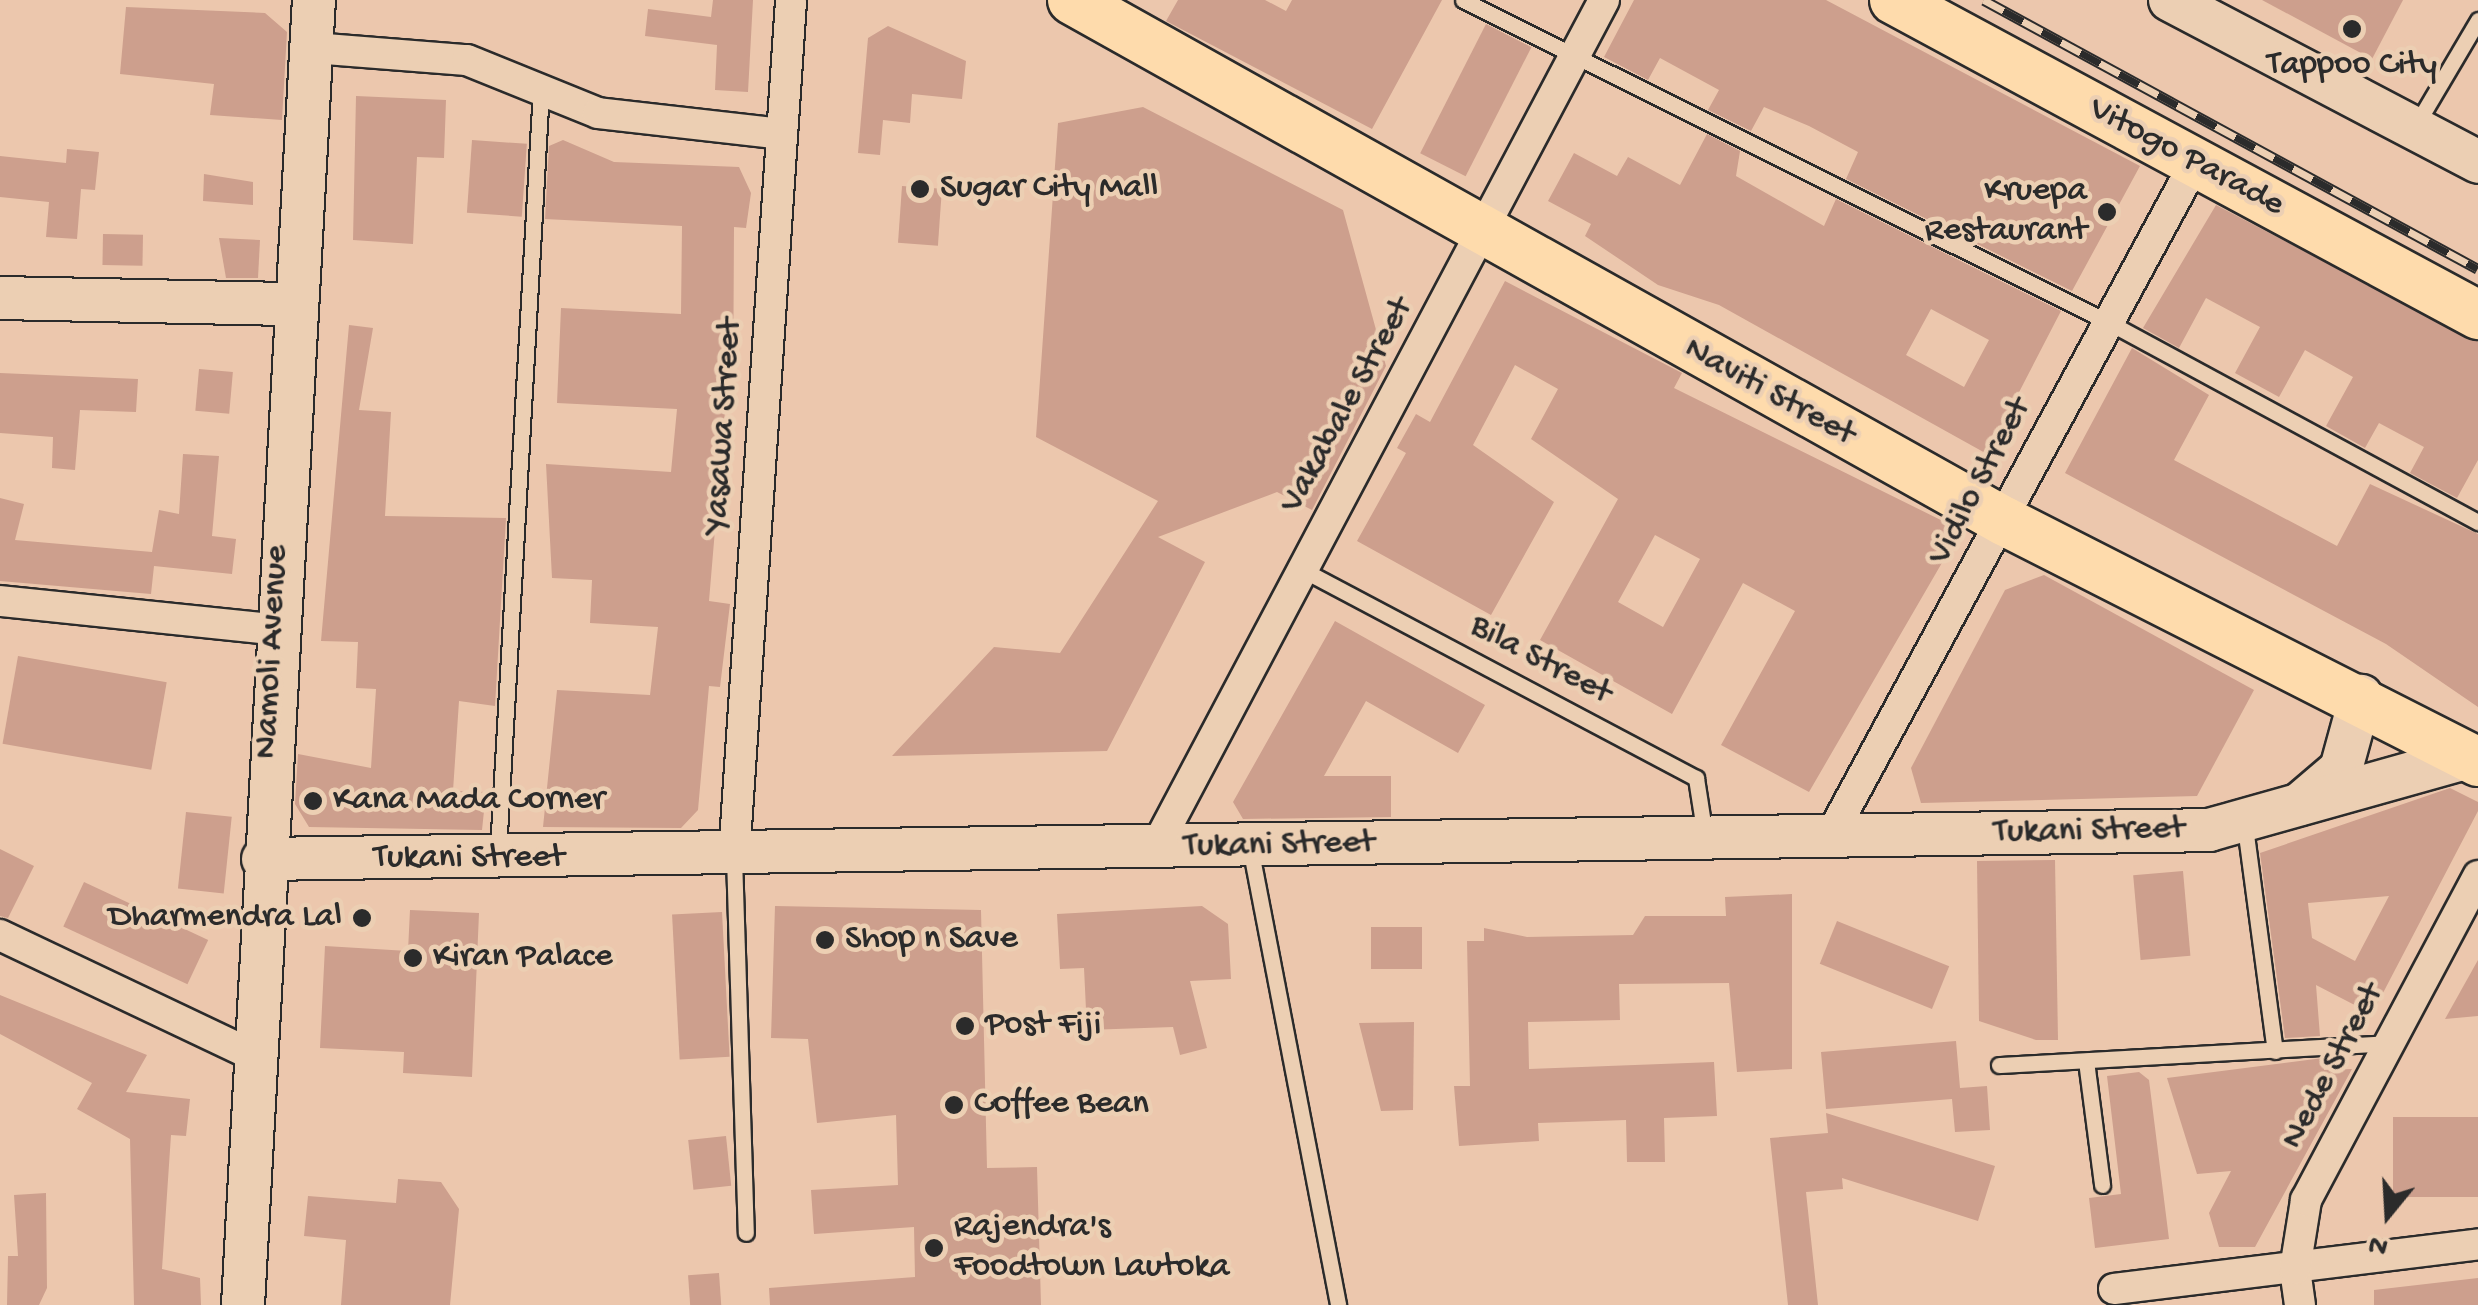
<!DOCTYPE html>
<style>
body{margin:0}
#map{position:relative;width:2478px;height:1305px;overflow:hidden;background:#ecc7ad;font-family:"Gochi Hand",sans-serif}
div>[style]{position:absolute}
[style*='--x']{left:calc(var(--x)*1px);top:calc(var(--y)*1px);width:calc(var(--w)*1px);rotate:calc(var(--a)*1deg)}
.building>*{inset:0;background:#cd9f8d;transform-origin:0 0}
.roads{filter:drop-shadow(2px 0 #2b2b2b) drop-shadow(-2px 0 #2b2b2b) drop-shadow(0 2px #2b2b2b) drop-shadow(0 -2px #2b2b2b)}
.lane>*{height:15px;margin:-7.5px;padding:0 7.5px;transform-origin:7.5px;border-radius:7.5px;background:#eccfb3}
.street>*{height:30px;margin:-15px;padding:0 15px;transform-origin:15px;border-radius:15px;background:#eccfb3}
.secondary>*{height:42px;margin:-21px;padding:0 21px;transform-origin:21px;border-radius:21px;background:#eccfb3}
.primary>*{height:48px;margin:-24px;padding:0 24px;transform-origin:24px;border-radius:24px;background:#fedbac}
.rail>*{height:11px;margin-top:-5.5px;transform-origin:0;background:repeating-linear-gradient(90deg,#eccfb3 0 22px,#2b2b2b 0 44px);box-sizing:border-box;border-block:2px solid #2b2b2b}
.dots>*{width:28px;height:28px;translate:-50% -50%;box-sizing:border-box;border:5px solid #eccfb3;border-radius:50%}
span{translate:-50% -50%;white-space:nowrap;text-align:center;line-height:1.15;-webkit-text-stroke:9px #eccfb3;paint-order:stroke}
.poi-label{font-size:35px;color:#2b2b2b}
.left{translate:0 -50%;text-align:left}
.right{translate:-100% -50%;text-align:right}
.street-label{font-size:35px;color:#2b2b2b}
.north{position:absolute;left:2338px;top:1165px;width:100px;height:100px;-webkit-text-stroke:8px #eccfb3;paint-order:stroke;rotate:198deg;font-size:28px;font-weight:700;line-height:40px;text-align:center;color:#2b2b2b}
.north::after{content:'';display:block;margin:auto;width:35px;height:45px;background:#2b2b2b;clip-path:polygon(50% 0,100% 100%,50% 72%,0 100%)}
</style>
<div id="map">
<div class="building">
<i style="clip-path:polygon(713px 0,753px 0,748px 92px,715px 90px,717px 45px,645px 36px,648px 9px,711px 17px)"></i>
<i style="clip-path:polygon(1178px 0,1265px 0,1286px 11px,1292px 0,1442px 0,1372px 129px,1166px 21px)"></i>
<i style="clip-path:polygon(1634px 0,1826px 0,2140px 166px,2072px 291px,1846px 179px,1858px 152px,1809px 126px,1764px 107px,1751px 131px,1708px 110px,1719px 90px,1660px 58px,1648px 80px,1604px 57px)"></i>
<i style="clip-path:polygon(2262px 0,2403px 0,2372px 59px)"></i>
<i style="clip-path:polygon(126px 7px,265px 13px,287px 32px,282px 120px,210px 115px,214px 84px,120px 74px)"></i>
<i style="left:1486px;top:24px;width:51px;height:145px;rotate:27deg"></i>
<i style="clip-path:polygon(888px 26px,966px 61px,962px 99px,912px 94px,910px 123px,883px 120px,880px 155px,858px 153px,868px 38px)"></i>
<i style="clip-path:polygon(356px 96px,446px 100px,444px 158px,417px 157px,413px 244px,353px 240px)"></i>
<i style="clip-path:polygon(1143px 107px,1343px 210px,1386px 366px,1312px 510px,1277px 492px,1158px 537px,1205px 562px,1107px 751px,892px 756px,994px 647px,1060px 653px,1158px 501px,1036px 437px,1058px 123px)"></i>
<i style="clip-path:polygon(evenodd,1707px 134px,1740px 151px,1736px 176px,1824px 226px,1836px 199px,2061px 311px,1987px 454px,1719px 305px,1658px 285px,1585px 236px,1591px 224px,1548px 201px,1574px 153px,1617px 176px,1628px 157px,1680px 185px,1707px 134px,1931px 309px,1989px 340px,1964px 387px,1906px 355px,1931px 309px)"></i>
<i style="left:472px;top:140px;width:55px;height:73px;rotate:4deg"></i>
<i style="clip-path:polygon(563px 140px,614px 162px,739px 167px,751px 193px,746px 228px,734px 227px,733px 412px,725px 411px,709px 601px,730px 604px,720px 687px,709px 686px,698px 810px,681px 828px,543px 827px,557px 690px,650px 695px,658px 627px,590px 623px,592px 580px,552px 578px,546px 464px,671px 472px,677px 409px,557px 403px,561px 308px,681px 314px,682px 226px,545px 219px,549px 146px)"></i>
<i style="clip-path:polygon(67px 149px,99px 152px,95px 190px,81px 189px,77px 239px,46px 237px,49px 202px,0 197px,0 156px,66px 163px)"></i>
<i style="clip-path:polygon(204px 174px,253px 182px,253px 205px,203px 201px)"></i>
<i style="left:902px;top:186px;width:40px;height:57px;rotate:4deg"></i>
<i style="clip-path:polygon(2216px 205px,2478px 342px,2478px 460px,2457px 498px,2410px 473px,2424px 447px,2379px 423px,2365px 448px,2326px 426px,2353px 377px,2305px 350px,2279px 397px,2235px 373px,2260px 327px,2206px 298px,2179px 348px,2143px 328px)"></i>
<i style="left:103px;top:234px;width:40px;height:31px;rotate:1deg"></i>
<i style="clip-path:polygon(219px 238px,260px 240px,258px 278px,226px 278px)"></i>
<i style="clip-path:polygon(evenodd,1505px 281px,1682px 373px,1674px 388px,1961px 530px,1809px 792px,1721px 745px,1795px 611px,1743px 583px,1672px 714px,1540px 640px,1618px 499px,1531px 439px,1558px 389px,1515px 365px,1473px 445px,1554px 502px,1491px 615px,1357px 541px,1406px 453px,1397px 448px,1416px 414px,1430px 422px,1505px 281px,1655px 535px,1700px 559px,1663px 627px,1618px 602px,1655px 535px)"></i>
<i style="clip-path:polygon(349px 325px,373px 328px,359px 410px,391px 412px,385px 516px,506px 518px,495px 706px,459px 701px,453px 791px,486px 792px,482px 830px,309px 827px,295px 804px,298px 754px,371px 768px,376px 689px,356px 688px,358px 642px,321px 641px)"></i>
<i style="clip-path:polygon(2132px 348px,2209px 395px,2174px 460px,2337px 546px,2370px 484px,2478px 534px,2478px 707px,2386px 644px,2065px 473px)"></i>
<i style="left:199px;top:369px;width:34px;height:42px;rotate:5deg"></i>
<i style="clip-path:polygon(0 373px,138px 379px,136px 412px,80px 410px,75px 470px,52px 468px,53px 437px,0 433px)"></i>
<i style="clip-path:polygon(183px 454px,219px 456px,212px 536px,236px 539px,232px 574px,154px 566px,151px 594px,0 581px,0 498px,24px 504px,15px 540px,152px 552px,159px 510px,179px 514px)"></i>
<i style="clip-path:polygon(2044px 575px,2254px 690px,2197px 796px,1921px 803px,1911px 768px,2005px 590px)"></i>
<i style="clip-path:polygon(1335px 621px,1485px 705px,1458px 753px,1366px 701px,1324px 776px,1391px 776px,1391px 817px,1243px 819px,1233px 802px)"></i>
<i style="left:18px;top:656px;width:151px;height:89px;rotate:10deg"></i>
<i style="clip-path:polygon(evenodd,2450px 788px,2478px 802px,2478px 811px,2372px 1014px,2316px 985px,2320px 1036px,2285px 1038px,2260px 853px,2450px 788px,2389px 896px,2355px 961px,2312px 938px,2308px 903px,2389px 896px)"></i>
<i style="left:186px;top:812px;width:46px;height:77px;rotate:6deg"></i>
<i style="clip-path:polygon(0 849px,34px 866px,8px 918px,0 916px)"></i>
<i style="clip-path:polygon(2055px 860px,2058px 1040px,2036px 1040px,1979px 1021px,1977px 861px)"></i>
<i style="left:2183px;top:871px;width:85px;height:50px;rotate:85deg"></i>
<i style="left:84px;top:882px;width:137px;height:49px;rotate:25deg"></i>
<i style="clip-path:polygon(1792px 894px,1792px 1069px,1737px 1072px,1729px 983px,1619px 984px,1620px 1020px,1528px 1022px,1529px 1069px,1714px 1062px,1717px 1116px,1664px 1118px,1665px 1162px,1627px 1162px,1626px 1120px,1538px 1123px,1539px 1141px,1459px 1146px,1454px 1086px,1470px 1086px,1467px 941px,1484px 941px,1484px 928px,1527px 937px,1633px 935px,1645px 916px,1726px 916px,1725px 897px)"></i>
<i style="clip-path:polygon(775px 906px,981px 910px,987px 1168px,1037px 1167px,1041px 1305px,770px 1305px,769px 1288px,915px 1277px,914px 1227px,814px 1234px,811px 1190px,898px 1185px,896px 1115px,817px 1123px,808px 1039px,771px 1038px)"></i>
<i style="clip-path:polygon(1202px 906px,1228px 924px,1231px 979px,1190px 981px,1207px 1048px,1180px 1055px,1173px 1027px,1087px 1030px,1084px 968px,1060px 969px,1057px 914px)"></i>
<i style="clip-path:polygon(410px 910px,479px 913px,472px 1077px,403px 1073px,404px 1052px,320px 1048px,325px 946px,408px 951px)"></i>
<i style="left:722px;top:912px;width:145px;height:50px;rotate:87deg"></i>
<i style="left:1837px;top:921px;width:121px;height:46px;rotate:22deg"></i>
<i style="left:1371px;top:927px;width:51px;height:42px"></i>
<i style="clip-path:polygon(2478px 960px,2478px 1016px,2445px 1019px)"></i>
<i style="clip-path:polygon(0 995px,147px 1055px,126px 1092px,190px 1099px,186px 1136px,171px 1135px,162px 1269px,200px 1278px,201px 1305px,134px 1305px,130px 1139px,77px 1109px,92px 1083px,0 1034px)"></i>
<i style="clip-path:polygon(1414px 1022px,1413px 1110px,1381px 1111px,1359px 1023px)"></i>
<i style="clip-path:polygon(1956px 1041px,1960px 1088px,1987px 1086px,1990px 1130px,1955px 1132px,1952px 1099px,1826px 1109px,1821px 1052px)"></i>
<i style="clip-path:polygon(2323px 1058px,2324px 1070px,2352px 1069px,2255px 1247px,2219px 1247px,2209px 1213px,2231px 1171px,2197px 1174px,2167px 1078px)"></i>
<i style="clip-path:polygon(2139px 1072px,2149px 1080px,2169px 1239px,2095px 1248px,2089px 1198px,2121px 1194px,2107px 1076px)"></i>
<i style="clip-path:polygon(1826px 1113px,1995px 1166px,1978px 1221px,1842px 1178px,1843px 1189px,1806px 1192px,1818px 1305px,1788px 1305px,1770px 1138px,1828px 1133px)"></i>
<i style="left:2478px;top:1117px;width:80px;height:85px;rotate:90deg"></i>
<i style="left:726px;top:1136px;width:50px;height:38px;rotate:84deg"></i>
<i style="clip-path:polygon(398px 1179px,441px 1182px,459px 1209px,450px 1305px,341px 1305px,346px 1240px,304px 1236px,308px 1196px,396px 1203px)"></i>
<i style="clip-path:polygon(46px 1193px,47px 1288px,39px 1305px,7px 1305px,8px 1256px,18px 1256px,14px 1195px)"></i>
<i style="left:719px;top:1273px;width:32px;height:31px;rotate:86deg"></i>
<i style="clip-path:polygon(2478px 1278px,2478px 1305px,2374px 1305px,2374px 1290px)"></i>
</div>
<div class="roads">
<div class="lane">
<i style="--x:1463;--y:0;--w:721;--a:26.53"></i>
<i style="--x:2108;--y:322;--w:421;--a:28.4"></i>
<i style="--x:2416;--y:125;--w:122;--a:-59.4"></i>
<i style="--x:1301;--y:569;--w:447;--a:27.9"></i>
<i style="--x:1696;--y:778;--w:59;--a:81.2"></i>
<i style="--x:2245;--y:827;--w:226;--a:82.4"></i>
<i style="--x:1250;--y:847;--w:466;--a:79.1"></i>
<i style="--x:498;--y:851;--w:762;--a:-86.77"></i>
<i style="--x:734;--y:857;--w:376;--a:88.2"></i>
<i style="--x:2086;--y:1061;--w:125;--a:82.6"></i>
<i style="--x:1999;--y:1065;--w:390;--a:-3.2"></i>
</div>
<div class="street">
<i style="--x:313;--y:48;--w:154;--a:4.5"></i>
<i style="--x:467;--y:60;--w:141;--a:22"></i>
<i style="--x:598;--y:113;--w:185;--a:6.5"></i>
<i style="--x:0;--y:601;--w:274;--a:5.9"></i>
<i style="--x:1831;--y:835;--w:764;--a:-61.56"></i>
<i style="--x:1156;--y:847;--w:958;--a:-62.12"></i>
<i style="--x:734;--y:857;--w:859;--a:-86.19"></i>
<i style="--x:0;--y:935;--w:278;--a:25.4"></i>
<i style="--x:2114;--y:1289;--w:367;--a:-7"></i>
<i style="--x:2300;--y:1305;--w:36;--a:-98"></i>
<i style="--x:2295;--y:1269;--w:70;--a:-80.9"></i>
<i style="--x:2306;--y:1200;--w:367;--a:-62"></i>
</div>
<div class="secondary">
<i style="--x:2170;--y:0;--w:348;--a:27.7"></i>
<i style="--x:0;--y:298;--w:294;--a:1.2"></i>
<i style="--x:2300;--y:804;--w:54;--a:-40.5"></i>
<i style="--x:2341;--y:769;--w:76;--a:-74.7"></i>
<i style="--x:263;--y:859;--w:1946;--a:-0.85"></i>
<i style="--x:2209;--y:830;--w:269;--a:-15.7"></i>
<i style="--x:243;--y:1305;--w:1307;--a:-86.89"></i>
</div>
<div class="primary">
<i style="--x:1072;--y:0;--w:1068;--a:29.21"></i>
<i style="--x:2004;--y:521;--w:532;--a:26.95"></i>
<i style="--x:1894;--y:0;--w:664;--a:28.34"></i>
</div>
</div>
<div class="rail">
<i style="--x:1984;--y:0;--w:562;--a:28.57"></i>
</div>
<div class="dots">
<i style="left:2352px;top:29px;background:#2b2b2b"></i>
<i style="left:920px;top:189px;background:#2b2b2b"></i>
<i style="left:2107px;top:212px;background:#2b2b2b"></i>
<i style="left:313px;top:801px;background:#2b2b2b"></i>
<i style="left:362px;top:918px;background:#2b2b2b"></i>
<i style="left:825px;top:940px;background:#2b2b2b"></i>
<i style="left:413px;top:958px;background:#2b2b2b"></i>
<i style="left:965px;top:1026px;background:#2b2b2b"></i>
<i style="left:954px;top:1105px;background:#2b2b2b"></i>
<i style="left:934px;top:1248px;background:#2b2b2b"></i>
</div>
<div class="poi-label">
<span style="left:2352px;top:66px">Tappoo City</span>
<span class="left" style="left:940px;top:189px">Sugar City Mall</span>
<span class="right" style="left:2087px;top:212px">Kruepa<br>Restaurant</span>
<span class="left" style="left:333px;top:801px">Kana Mada Corner</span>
<span class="right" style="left:342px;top:918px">Dharmendra Lal</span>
<span class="left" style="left:845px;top:940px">Shop n Save</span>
<span class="left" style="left:433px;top:958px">Kiran Palace</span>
<span class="left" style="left:985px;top:1026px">Post Fiji</span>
<span class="left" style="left:974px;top:1105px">Coffee Bean</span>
<span class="left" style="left:954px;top:1248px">Rajendra's<br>Foodtown Lautoka</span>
</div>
<div class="street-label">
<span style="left:2186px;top:158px;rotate:28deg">Vitogo Parade</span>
<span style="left:1769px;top:393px;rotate:29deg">Naviti Street</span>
<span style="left:1348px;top:406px;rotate:-61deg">Vakabale Street</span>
<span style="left:725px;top:426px;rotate:-86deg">Yasawa Street</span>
<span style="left:1981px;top:482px;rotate:-62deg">Vidilo Street</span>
<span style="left:273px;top:652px;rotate:-87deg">Namoli Avenue</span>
<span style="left:1540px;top:661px;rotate:28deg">Bila Street</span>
<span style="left:2089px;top:832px;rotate:-1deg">Tukani Street</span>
<span style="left:1279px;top:846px;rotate:-1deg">Tukani Street</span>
<span style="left:469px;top:859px">Tukani Street</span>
<span style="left:2334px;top:1067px;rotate:-62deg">Nede Street</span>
</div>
<div class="north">N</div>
</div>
